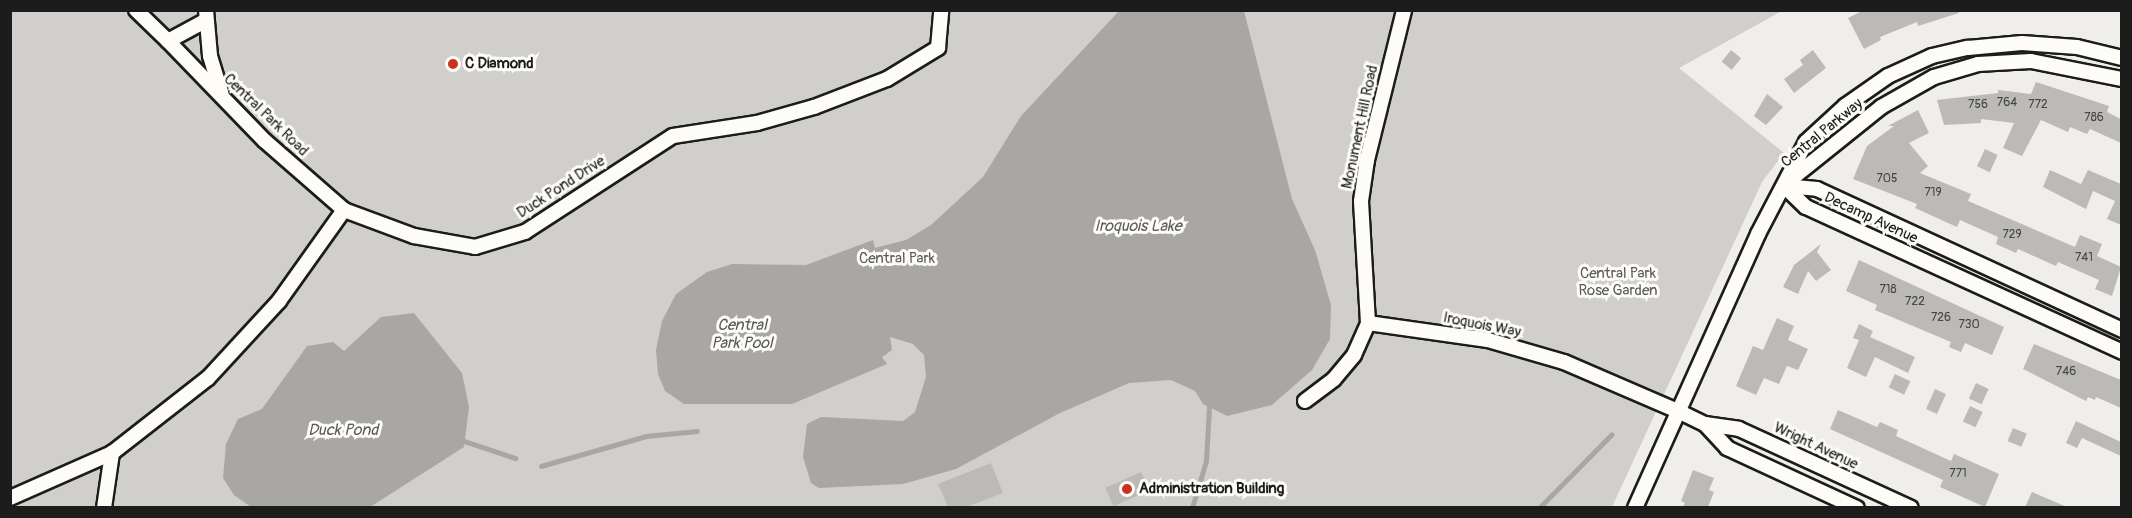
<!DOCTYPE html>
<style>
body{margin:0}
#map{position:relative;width:2132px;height:518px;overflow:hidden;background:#f0eeea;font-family:Pangolin,sans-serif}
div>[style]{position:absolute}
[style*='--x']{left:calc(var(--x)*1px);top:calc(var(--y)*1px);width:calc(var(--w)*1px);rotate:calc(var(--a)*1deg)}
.green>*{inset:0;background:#d0cfcc}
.water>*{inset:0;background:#a8a7a3}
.stream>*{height:4.5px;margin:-2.25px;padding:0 2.25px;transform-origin:2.25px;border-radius:2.25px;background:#a8a7a3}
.building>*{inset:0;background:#bbbab6;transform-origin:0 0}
.roads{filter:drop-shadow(2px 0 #1c1c1c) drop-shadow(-2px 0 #1c1c1c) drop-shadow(0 2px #1c1c1c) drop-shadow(0 -2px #1c1c1c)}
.minor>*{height:14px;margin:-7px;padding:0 7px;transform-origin:7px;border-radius:7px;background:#fdfcf7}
.dots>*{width:16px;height:16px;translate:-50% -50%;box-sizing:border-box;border:3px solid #fdfcf7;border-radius:50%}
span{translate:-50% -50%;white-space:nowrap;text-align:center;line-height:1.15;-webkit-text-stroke:6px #fdfcf7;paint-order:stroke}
.number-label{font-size:12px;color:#444442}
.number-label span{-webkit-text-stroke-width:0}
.poi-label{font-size:15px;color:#1c1c1c;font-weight:700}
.left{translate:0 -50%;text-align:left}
.street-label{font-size:15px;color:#1c1c1c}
.park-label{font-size:15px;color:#5b5b5a}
.water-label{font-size:16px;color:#5b5b59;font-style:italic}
.frame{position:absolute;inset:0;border:12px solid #1c1c1c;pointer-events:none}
</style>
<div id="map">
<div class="green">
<i style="clip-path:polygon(10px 11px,1782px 11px,1679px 68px,1784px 153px,1762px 182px,1612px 507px,11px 507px)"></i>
</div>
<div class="water">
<i style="clip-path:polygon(1119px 11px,1244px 11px,1292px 199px,1315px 250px,1331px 305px,1330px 339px,1312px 370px,1272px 405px,1227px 416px,1203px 404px,1195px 391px,1171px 380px,1129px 383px,1058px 414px,956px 469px,903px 484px,819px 488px,811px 483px,803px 457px,807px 424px,821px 417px,903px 421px,915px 412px,926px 377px,924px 355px,913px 344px,890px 337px,892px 350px,882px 357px,887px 364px,792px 404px,684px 404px,665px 391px,658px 374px,656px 350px,662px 321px,676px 294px,707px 272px,732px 264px,806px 265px,873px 240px,875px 248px,906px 240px,931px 225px,983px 177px,1021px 116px)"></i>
<i style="clip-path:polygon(414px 313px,462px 373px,469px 407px,464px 447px,370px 507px,251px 507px,234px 495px,223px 478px,226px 444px,238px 419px,262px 409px,307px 346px,333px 342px,344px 351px,381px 317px)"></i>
</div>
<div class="stream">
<i style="--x:464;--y:441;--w:54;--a:18.4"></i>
<i style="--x:541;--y:466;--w:109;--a:-15.9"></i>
<i style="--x:646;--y:436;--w:51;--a:-5.6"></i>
<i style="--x:1192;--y:508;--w:49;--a:-73.4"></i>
<i style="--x:1206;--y:461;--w:54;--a:-86.8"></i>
<i style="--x:1539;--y:508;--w:103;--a:-45.4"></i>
</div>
<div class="building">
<i style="clip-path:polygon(1864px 10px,1959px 10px,1959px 13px,1918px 26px,1917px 22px,1880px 37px,1881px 40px,1864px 49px,1848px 18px)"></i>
<i style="left:1731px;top:50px;width:13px;height:15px;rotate:39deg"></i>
<i style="clip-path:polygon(1813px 50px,1826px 68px,1794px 93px,1784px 79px,1803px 65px,1800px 60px)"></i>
<i style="clip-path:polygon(2036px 82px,2109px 106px,2107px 112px,2121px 119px,2121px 143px,2090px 129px,2087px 134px,2070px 127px,2068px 132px,2041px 120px,2022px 156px,2003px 148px,2014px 123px,1981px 119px,1981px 123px,1944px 125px,1937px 100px,1998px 93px,1998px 90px,2031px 94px)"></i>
<i style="clip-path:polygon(1767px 94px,1783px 107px,1766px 125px,1754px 116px)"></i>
<i style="clip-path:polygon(1918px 110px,1929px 133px,1909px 143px,1928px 166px,1920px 173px,1971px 194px,1968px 201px,2075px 247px,2080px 235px,2102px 244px,2097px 256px,2121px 267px,2112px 296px,2095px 289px,2099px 280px,2058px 262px,2056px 266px,2018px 249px,2016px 253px,1996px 244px,1998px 237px,1960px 220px,1957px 227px,1915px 208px,1917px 204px,1853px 179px,1867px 146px,1894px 126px,1888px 126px)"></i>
<i style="left:1985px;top:149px;width:14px;height:19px;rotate:25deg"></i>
<i style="clip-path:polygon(2050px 170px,2081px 184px,2088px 170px,2121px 184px,2121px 225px,2107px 219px,2115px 201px,2093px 191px,2086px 209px,2043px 187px)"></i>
<i style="clip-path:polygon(1821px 244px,1817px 252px,1831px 270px,1816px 281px,1808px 271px,1798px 294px,1783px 287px,1794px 265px)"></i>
<i style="clip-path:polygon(1859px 260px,2004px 327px,1992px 355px,1965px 343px,1961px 352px,1949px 347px,1951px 342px,1875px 310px,1877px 305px,1846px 291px)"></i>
<i style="clip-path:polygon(1777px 318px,1794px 326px,1788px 340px,1808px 349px,1798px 370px,1787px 366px,1779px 384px,1764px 378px,1756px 395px,1736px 386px,1753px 346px,1763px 350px)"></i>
<i style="clip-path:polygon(1859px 324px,1873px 331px,1870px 337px,1915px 357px,1908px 373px,1875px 357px,1866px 377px,1847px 368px,1859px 340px,1853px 338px)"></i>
<i style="clip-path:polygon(2034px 344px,2121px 380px,2121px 408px,2096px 397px,2095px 400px,2088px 397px,2086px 401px,2023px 369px)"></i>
<i style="left:1895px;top:374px;width:17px;height:15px;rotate:25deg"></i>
<i style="left:1976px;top:383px;width:14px;height:17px;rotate:25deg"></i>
<i style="left:1935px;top:389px;width:12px;height:22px;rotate:24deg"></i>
<i style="left:1970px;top:406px;width:14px;height:17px;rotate:25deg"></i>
<i style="clip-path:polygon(1838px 410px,1877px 427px,1880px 422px,1898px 430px,1896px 436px,1951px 461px,1954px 454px,1999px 474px,1985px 507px,1940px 487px,1943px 480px,1830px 429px)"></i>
<i style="clip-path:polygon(2076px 421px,2121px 442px,2121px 456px,2082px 438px,2077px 448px,2066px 443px)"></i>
<i style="left:2013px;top:428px;width:15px;height:14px;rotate:23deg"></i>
<i style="clip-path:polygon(991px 463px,1003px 493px,966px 507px,948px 507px,938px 484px)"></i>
<i style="clip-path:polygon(1693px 470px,1714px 478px,1709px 490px,1714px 492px,1708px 507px,1683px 507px,1685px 503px,1681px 501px)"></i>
<i style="left:1141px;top:472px;width:20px;height:39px;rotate:66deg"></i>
<i style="clip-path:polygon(2032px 492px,2067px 507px,2025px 507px)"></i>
</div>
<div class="roads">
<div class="minor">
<i style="--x:136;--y:10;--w:45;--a:44.1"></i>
<i style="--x:168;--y:41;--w:42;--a:-28.4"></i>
<i style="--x:206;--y:10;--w:46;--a:85"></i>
<i style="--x:210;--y:56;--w:39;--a:73"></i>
<i style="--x:168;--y:41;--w:139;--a:45.9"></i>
<i style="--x:265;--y:141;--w:105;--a:41.1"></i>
<i style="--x:344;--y:210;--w:75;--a:20.4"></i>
<i style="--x:414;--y:236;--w:62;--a:10.2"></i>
<i style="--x:475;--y:247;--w:52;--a:-16.7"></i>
<i style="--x:525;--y:232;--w:176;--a:-33"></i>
<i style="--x:673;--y:136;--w:85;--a:-8.8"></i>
<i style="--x:757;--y:123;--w:59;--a:-15.7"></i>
<i style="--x:814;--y:107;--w:78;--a:-21"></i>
<i style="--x:887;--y:79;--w:60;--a:-31.3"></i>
<i style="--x:938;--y:48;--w:38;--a:-85"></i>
<i style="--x:1790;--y:180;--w:117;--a:-38.7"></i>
<i style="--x:1881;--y:107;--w:61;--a:-29.5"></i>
<i style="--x:1934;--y:77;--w:46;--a:-16.5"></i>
<i style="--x:1978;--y:64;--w:53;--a:-3.2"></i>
<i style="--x:2031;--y:61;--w:93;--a:11.2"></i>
<i style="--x:1784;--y:186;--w:30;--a:44"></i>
<i style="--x:1806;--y:207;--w:348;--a:24.6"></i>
<i style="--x:1784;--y:186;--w:33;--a:5"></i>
<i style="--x:1817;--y:189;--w:336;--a:24.8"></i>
<i style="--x:1368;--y:323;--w:121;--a:8.1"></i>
<i style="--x:1488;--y:340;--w:79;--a:16.1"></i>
<i style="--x:1564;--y:362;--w:126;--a:23.3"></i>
<i style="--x:1680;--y:412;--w:28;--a:26"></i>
<i style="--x:1705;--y:424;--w:33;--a:47"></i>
<i style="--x:1727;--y:448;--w:143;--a:24.8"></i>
<i style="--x:1305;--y:401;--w:36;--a:-37"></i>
<i style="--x:1334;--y:379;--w:31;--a:-50"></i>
<i style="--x:1354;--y:355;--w:35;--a:-66"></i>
<i style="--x:1368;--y:323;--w:122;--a:-93.3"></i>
<i style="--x:1361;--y:201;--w:41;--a:-81.7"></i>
<i style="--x:1367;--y:160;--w:154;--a:-76.1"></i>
<i style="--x:1705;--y:424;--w:34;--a:8"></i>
<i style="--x:1739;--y:429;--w:189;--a:24.7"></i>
<i style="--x:10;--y:498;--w:111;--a:-23.8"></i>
<i style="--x:112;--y:453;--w:122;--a:-38"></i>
<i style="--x:208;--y:378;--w:105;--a:-47.3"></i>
<i style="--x:279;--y:301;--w:112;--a:-54.5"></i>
<i style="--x:104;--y:508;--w:56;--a:-81.7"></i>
<i style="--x:1635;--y:508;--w:300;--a:-65.8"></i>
<i style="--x:1758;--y:234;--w:104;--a:-62.4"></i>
<i style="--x:1806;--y:142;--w:53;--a:-42.7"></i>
<i style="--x:1845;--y:106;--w:52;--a:-34.9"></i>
<i style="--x:1888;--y:76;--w:48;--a:-24.4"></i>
<i style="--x:1932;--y:56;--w:37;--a:-13"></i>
<i style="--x:1968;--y:48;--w:54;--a:-5.3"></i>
<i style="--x:2022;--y:43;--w:55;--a:4.2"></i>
<i style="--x:2077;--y:47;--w:46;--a:13.7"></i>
</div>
</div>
<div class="dots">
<i style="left:453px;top:64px;background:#c8321e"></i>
<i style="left:1127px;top:489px;background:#c8321e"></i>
</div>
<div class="number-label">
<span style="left:2007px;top:103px">764</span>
<span style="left:1978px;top:105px">756</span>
<span style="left:2038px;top:105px">772</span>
<span style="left:2094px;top:118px">786</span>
<span style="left:1887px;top:179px">705</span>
<span style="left:1933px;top:193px">719</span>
<span style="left:2012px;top:235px">729</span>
<span style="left:2084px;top:258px">741</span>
<span style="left:1888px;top:290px">718</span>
<span style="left:1915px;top:302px">722</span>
<span style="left:1941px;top:318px">726</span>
<span style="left:1969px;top:325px">730</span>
<span style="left:2066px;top:372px">746</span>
<span style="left:1958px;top:474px">771</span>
</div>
<div class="poi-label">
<span class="left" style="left:465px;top:64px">C Diamond</span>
<span class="left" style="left:1139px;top:489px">Administration Building</span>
</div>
<div class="street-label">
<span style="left:266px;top:115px;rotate:44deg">Central Park Road</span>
<span style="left:1360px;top:127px;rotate:-78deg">Monument Hill Road</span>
<span style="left:1822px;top:133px;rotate:-39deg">Central Parkway</span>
<span style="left:561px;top:187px;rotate:-33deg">Duck Pond Drive</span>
<span style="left:1871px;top:218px;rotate:25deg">Decamp Avenue</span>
<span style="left:1482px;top:325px;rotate:11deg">Iroquois Way</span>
<span style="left:1816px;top:446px;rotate:25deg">Wright Avenue</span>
</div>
<div class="park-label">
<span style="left:897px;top:259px">Central Park</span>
<span style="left:1618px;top:282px">Central Park<br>Rose Garden</span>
</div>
<div class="water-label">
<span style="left:1138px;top:226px">Iroquois Lake</span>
<span style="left:742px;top:334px">Central<br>Park Pool</span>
<span style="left:343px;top:430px">Duck Pond</span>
</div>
<div class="frame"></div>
</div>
